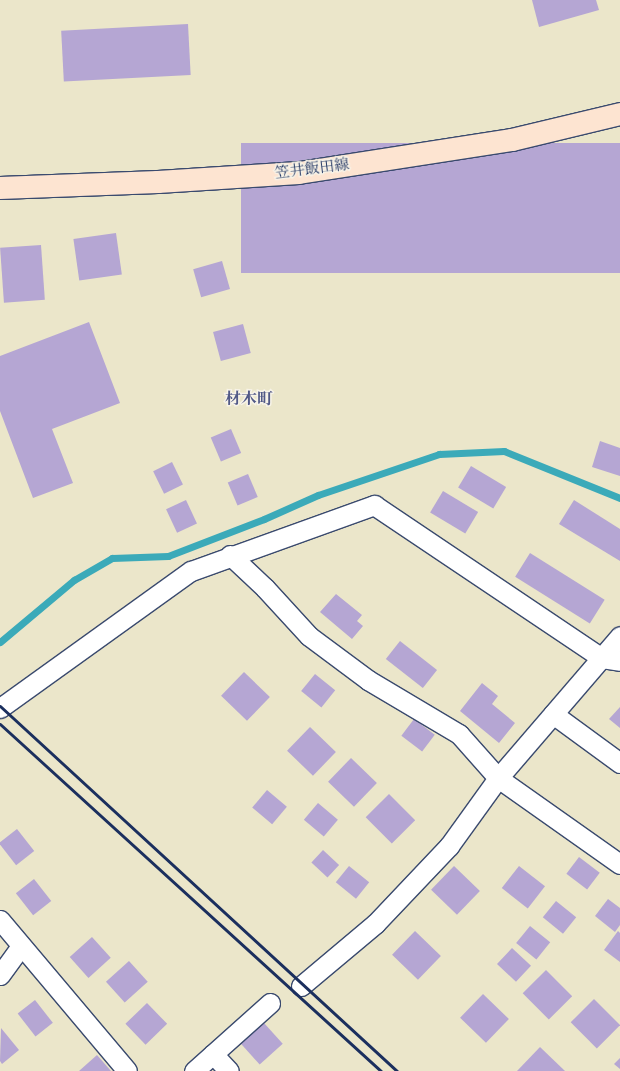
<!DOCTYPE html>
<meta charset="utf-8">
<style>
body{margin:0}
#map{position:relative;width:620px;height:1071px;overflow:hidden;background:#ebe6ca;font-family:"IM FELL French Canon","Noto Serif JP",serif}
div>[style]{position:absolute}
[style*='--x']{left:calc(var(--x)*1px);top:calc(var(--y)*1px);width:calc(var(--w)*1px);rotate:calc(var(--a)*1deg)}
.stream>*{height:7px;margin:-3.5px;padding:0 3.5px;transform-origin:3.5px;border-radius:3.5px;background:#3baab9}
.building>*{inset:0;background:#b5a6d3;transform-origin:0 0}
.roads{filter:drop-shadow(1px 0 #3a4a6e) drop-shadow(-1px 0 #3a4a6e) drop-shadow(0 1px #3a4a6e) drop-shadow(0 -1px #3a4a6e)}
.street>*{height:19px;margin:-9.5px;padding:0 9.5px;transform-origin:9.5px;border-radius:9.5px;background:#fff}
.secondary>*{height:22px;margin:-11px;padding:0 11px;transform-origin:11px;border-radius:11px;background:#fde4d1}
.rail>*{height:3px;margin:-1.5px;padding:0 1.5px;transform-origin:1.5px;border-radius:1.5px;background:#1b2f5e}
span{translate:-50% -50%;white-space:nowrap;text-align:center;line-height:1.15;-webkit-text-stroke:3px #f7f3e8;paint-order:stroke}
.street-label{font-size:15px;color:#1b2f5e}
.neighbourhood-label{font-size:16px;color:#515987;font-weight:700}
</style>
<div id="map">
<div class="stream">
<i style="--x:0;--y:642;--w:97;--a:-40"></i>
<i style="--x:74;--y:580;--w:44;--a:-30.1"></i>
<i style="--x:112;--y:558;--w:56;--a:-2"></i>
<i style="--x:168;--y:556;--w:103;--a:-21.1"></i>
<i style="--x:264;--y:519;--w:59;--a:-24"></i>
<i style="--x:318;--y:495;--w:128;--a:-18.7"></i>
<i style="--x:439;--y:454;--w:65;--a:-2.6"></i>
<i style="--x:504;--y:451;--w:125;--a:22.1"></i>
</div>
<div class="building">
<i style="clip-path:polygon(532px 0,596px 0,599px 10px,539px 27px)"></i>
<i style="left:188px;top:24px;width:51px;height:127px;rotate:87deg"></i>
<i style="left:620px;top:143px;width:130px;height:379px;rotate:90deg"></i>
<i style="left:116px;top:233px;width:42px;height:43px;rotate:82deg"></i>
<i style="left:41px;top:245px;width:55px;height:41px;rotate:86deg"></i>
<i style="left:222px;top:261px;width:29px;height:30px;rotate:74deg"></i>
<i style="clip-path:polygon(89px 322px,120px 403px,52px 429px,73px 483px,33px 498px,0 411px,0 356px)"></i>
<i style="left:243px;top:324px;width:30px;height:31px;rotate:75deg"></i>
<i style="left:231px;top:429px;width:26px;height:22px;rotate:67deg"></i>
<i style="clip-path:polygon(600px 441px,620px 448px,620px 476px,592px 467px)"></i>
<i style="left:172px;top:462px;width:25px;height:21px;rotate:64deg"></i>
<i style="left:471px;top:466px;width:41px;height:25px;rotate:31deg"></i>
<i style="left:248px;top:474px;width:25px;height:22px;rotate:67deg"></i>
<i style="left:443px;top:491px;width:41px;height:25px;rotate:31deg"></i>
<i style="left:186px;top:500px;width:26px;height:22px;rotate:65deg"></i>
<i style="clip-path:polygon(574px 500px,620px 529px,620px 561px,559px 524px)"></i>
<i style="left:530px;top:553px;width:88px;height:28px;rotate:32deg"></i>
<i style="clip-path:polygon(336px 594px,362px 615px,357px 621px,363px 626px,352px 639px,320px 612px)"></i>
<i style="left:400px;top:641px;width:47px;height:23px;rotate:38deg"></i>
<i style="left:244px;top:672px;width:36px;height:33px;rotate:44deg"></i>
<i style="left:315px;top:674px;width:26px;height:22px;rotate:39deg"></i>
<i style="clip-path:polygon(482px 683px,498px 696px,492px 704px,515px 723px,499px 743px,460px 711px)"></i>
<i style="clip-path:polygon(620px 707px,620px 728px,609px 719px)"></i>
<i style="left:414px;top:719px;width:26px;height:21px;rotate:37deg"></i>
<i style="left:310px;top:727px;width:36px;height:33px;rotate:44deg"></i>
<i style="left:351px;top:758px;width:36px;height:33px;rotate:44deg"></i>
<i style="left:267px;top:790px;width:26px;height:23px;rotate:40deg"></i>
<i style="left:389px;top:794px;width:37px;height:33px;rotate:45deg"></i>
<i style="left:318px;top:803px;width:26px;height:22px;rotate:40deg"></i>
<i style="left:17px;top:829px;width:28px;height:23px;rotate:52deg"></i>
<i style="left:323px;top:850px;width:22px;height:17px;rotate:43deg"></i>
<i style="left:579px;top:857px;width:26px;height:21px;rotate:37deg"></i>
<i style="left:349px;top:866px;width:26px;height:21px;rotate:39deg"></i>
<i style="left:454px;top:866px;width:36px;height:33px;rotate:44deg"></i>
<i style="left:519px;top:866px;width:33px;height:28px;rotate:38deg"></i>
<i style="left:34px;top:879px;width:28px;height:23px;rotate:52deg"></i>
<i style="clip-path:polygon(608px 899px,620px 908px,620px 925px,615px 932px,595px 916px)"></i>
<i style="left:556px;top:901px;width:26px;height:21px;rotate:39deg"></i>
<i style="left:530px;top:926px;width:26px;height:22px;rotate:39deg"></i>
<i style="left:415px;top:931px;width:36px;height:33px;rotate:44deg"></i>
<i style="clip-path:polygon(618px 931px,620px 933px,620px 962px,604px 950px)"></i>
<i style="left:92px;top:937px;width:28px;height:30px;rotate:48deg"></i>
<i style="left:512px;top:948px;width:26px;height:22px;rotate:43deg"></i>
<i style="left:129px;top:961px;width:28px;height:31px;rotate:48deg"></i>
<i style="left:546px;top:970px;width:37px;height:33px;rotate:45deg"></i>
<i style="left:483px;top:994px;width:36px;height:33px;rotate:44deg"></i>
<i style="left:594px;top:999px;width:37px;height:33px;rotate:45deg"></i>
<i style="left:35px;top:1000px;width:29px;height:22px;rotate:52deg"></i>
<i style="left:147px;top:1003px;width:29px;height:30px;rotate:46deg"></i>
<i style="left:264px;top:1023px;width:28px;height:31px;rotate:48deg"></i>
<i style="clip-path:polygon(1px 1028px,19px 1050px,2px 1064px,0 1061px)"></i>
<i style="clip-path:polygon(540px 1047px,565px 1071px,517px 1071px)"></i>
<i style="clip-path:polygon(97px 1055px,111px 1071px,79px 1071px)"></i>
<i style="clip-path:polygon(620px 1058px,620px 1069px,614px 1064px)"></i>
</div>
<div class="roads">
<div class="street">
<i style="--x:230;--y:555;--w:48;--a:43.3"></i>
<i style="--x:265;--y:588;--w:65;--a:47.5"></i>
<i style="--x:309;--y:636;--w:74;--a:36.7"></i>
<i style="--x:368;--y:680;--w:106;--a:30.7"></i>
<i style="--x:459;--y:734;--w:59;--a:48.4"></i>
<i style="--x:498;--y:778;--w:149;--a:35.2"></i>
<i style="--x:0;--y:708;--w:235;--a:-35.7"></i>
<i style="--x:191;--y:571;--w:195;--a:-19.8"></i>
<i style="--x:374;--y:505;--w:275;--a:33.9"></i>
<i style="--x:602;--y:658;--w:18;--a:9"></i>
<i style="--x:553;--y:714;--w:83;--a:36.2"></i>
<i style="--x:0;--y:920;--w:197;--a:49.9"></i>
<i style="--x:0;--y:975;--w:36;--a:-54"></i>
<i style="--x:301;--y:986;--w:97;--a:-40"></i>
<i style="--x:375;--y:924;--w:108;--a:-46.5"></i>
<i style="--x:449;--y:846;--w:84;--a:-54.2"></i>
<i style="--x:498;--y:778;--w:187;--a:-49.3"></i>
<i style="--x:213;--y:1054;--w:23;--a:47"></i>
<i style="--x:194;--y:1071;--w:102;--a:-41.8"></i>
</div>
<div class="secondary">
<i style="--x:0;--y:188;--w:158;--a:-2.2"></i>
<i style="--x:158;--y:182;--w:141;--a:-3.7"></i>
<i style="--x:299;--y:173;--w:216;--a:-8.8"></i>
<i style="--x:512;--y:140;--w:111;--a:-13.5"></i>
</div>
</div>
<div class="rail">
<i style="--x:0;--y:706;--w:539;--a:42.6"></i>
<i style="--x:0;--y:724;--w:515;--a:42.33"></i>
</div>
<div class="street-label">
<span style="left:312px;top:169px;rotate:-7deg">笠井飯田線</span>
</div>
<div class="neighbourhood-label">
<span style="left:249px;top:399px">材木町</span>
</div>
</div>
